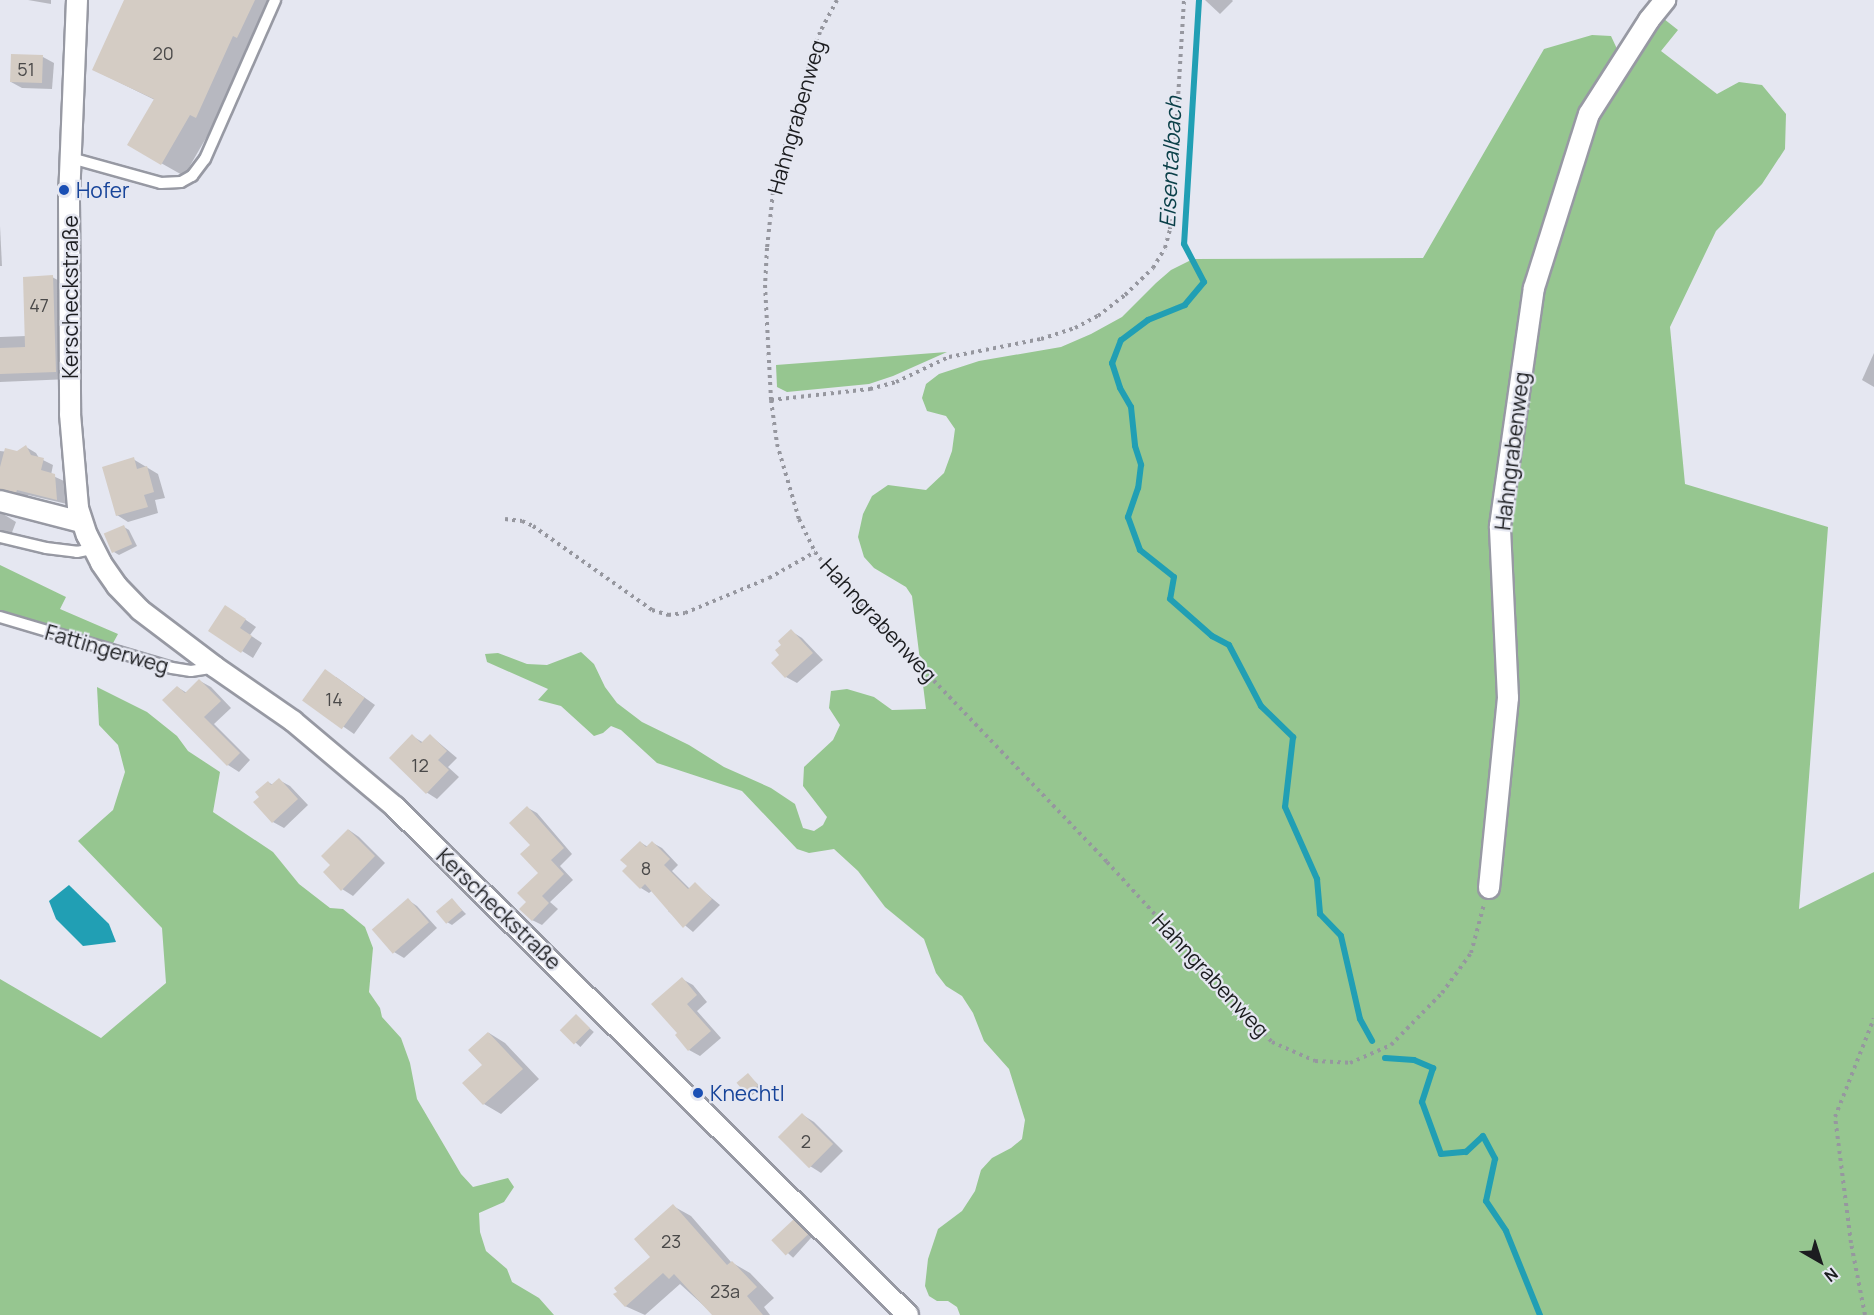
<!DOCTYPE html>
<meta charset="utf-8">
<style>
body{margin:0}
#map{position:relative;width:1874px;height:1315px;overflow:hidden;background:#e5e7f1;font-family:Manrope,sans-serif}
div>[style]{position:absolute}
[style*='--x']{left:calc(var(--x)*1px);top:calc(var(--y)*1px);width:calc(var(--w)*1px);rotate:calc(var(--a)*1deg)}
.green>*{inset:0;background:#96c690}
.water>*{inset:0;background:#219fb4}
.shadow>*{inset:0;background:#0003;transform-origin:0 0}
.stream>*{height:6px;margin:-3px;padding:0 3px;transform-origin:3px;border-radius:3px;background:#219fb4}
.building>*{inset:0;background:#d4ccc4;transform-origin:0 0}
.path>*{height:4px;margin-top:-2px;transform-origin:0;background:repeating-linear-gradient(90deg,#96979f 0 3px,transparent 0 7.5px)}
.roads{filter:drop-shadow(2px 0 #9799a3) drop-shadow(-2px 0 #9799a3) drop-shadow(0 2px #9799a3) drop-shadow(0 -2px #9799a3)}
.lane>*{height:10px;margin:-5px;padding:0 5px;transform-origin:5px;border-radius:5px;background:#fff}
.street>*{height:20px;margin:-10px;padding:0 10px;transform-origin:10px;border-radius:10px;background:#fff}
.dots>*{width:16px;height:16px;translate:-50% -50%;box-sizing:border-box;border:3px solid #e5e7f1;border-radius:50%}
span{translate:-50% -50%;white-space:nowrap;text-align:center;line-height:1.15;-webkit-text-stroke:4.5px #e5e7f1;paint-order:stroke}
.number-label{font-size:18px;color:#4a4949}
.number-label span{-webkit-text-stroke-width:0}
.street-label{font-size:21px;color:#1c1d20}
.transit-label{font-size:21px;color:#164399}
.left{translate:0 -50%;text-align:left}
.water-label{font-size:22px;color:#0b4049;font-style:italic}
.north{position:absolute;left:1790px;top:1231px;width:60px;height:60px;-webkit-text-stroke:4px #e5e7f1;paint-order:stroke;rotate:141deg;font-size:16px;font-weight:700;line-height:24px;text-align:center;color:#1c1d20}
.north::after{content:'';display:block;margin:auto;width:21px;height:27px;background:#1c1d20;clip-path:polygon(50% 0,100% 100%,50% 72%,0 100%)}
</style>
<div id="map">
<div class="green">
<i style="clip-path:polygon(1659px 15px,1678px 30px,1661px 51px,1717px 94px,1739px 82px,1762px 85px,1786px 114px,1785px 149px,1762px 184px,1716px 231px,1670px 327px,1685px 484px,1828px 527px,1799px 909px,1874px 872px,1874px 1315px,960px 1315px,957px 1307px,948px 1301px,937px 1301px,929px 1296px,925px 1286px,928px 1259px,938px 1229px,962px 1211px,975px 1191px,981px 1170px,992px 1158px,1011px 1148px,1022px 1139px,1025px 1120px,1009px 1069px,984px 1041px,973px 1013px,962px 996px,946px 986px,936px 973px,924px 939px,885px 907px,858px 871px,834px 849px,809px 853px,797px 849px,742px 791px,657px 763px,621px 730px,611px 726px,603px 733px,594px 736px,561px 706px,538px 700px,548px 689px,487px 662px,485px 654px,498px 653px,527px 664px,547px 665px,581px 652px,594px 664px,605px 687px,617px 703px,642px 722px,689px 745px,724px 767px,771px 788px,795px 804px,803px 828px,814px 831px,823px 825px,827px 817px,803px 786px,804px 767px,833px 740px,840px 725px,829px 708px,831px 691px,847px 689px,874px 697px,892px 710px,926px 709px,912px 596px,906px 587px,874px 568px,864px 557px,858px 537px,863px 514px,872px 496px,888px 485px,926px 490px,944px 473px,952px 451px,955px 429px,946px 416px,927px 411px,922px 398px,926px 384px,939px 374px,979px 361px,1061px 347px,1091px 334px,1122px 317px,1156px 283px,1171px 270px,1193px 259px,1423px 258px,1544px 49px,1592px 35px,1611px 36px,1625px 66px)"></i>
<i style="clip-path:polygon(947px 352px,893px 376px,869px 384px,787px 392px,777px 387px,776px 365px)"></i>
<i style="clip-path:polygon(0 565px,66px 597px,60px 609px,118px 634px,112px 645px,0 610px)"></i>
<i style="clip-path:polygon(97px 687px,147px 712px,177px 736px,188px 751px,220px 772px,213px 812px,273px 852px,299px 884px,330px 908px,343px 909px,365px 927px,373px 948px,369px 992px,380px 1008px,382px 1017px,401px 1038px,410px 1063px,417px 1099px,461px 1174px,473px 1187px,508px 1178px,514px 1187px,504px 1202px,479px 1213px,480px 1232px,486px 1251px,507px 1269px,512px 1282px,539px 1298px,554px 1315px,0 1315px,0 979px,101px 1038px,166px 983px,162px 928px,78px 841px,113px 810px,125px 772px,118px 745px,99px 725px)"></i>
</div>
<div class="water">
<i style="clip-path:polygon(69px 885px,109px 924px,116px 942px,83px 946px,56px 919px,49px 901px)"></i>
</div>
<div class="shadow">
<i style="clip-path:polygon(28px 0,51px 0,51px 4px)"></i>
<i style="clip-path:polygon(126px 0,282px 0,260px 49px,256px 47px,219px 129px,213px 126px,184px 176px,129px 145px,155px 100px,94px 70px)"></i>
<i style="clip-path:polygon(1205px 0,1232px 0,1233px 1px,1220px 14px)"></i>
<i style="clip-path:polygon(43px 57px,54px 63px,52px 89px,22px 88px,11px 82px)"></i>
<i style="clip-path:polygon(0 226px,2px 266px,0 266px)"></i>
<i style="clip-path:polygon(52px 277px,67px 285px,70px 379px,0 382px,0 337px,26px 336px)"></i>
<i style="clip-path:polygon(1874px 353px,1874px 387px,1862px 380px)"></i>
<i style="clip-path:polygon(26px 447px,36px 453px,39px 458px,53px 465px,51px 475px,64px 481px,67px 504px,28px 495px,26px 498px,8px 494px,0 501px,0 451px,17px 453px)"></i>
<i style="clip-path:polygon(133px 459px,158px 474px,165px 498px,155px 500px,158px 513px,128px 522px,117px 515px)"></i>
<i style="clip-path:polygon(0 512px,16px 522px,11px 535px,5px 534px,0 546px)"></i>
<i style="clip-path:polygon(124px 527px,129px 530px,137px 546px,119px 555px,114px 552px)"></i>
<i style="clip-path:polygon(236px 613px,256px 627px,250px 635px,262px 643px,253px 658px,242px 651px)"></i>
<i style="clip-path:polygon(791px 631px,802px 638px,823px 660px,797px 683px,786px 677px,783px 645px)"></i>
<i style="clip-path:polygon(336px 677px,375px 705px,354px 734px,305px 700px)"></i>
<i style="clip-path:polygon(200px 681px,211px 687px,231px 708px,214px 724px,250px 760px,239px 772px,228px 765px,164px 700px,177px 687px,187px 693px)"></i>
<i style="clip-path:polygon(412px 736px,424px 743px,431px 736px,457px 758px,448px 767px,459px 777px,437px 799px,426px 792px)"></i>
<i style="clip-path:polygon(279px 780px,290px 786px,308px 805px,284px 828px,273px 822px,261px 797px,268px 782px,273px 785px)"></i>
<i style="clip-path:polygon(528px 808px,537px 813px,572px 854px,560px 866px,573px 880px,550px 902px,558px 909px,542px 925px,532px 920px,528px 902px,540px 873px,532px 846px)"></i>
<i style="clip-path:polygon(349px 830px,359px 837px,385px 863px,353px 896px,342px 889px)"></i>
<i style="clip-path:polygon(640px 842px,648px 847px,653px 843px,662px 848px,678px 865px,672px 871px,690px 889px,695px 884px,720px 905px,693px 932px,668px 911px,671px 908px,653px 890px,649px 893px,641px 888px,629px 866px)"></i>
<i style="clip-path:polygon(408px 900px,417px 906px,437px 928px,404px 958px,394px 952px,374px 930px)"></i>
<i style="clip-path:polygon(452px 900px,466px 914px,452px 925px,447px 922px)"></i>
<i style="clip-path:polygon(682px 979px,693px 985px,707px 1002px,697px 1011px,721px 1038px,700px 1056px,689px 1050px,677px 1035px)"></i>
<i style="left:576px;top:1016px;width:24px;height:20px;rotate:42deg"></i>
<i style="clip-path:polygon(489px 1033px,505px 1043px,539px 1079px,501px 1114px,484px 1104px,464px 1083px,484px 1065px)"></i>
<i style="clip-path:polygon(748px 1075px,762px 1088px,751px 1096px,747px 1093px)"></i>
<i style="clip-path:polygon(803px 1115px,814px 1122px,843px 1151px,821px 1173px,810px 1166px)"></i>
<i style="clip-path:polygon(673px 1206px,691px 1216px,731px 1262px,750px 1273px,774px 1298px,764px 1307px,770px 1315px,714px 1315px,680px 1284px,645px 1315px,625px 1306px,652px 1257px)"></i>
<i style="left:794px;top:1221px;width:24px;height:28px;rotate:42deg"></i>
</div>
<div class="stream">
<i style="--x:1199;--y:0;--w:244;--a:93.5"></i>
<i style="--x:1184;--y:244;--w:43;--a:62.2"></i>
<i style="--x:1204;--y:282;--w:30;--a:130"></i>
<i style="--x:1185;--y:305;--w:40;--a:158"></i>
<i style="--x:1148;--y:320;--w:34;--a:143"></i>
<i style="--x:1121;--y:340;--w:25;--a:111"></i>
<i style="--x:1112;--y:363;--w:26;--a:72"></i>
<i style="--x:1120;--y:388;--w:22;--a:60"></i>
<i style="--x:1131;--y:407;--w:39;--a:84"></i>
<i style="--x:1135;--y:446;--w:20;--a:72"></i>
<i style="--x:1141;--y:465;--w:23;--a:97"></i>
<i style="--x:1138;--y:488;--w:31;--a:109"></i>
<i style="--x:1128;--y:517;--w:35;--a:70"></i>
<i style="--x:1140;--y:550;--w:43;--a:38.5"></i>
<i style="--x:1174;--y:577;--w:22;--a:100"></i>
<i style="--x:1170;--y:599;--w:56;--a:41.4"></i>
<i style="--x:1212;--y:636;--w:19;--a:28"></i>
<i style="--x:1229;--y:645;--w:69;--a:62.3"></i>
<i style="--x:1261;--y:706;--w:45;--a:44.1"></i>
<i style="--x:1293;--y:737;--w:70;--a:96.5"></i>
<i style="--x:1285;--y:807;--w:79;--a:66"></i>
<i style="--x:1317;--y:879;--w:35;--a:85"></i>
<i style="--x:1320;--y:914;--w:30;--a:46"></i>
<i style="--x:1341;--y:936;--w:85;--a:77.1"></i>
<i style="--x:1360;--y:1019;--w:25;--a:61"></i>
<i style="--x:1385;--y:1058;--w:29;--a:4"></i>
<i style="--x:1414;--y:1060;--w:21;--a:23"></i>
<i style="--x:1433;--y:1068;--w:36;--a:108"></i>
<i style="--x:1422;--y:1102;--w:55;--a:69.9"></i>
<i style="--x:1441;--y:1154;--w:25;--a:-5"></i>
<i style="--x:1466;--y:1152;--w:23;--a:-43"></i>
<i style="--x:1483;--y:1136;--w:26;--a:62"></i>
<i style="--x:1495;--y:1159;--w:43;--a:102.1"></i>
<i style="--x:1486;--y:1201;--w:36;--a:56"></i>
<i style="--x:1506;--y:1231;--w:91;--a:68"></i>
</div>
<div class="building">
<i style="clip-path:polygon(124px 0,255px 0,237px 38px,233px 36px,196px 118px,190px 115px,161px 165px,127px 145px,154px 99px,92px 70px)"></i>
<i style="left:11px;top:54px;width:32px;height:28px;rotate:2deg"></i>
<i style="clip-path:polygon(53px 275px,56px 372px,0 374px,0 348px,25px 347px,23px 277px)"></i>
<i style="clip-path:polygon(26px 445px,31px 455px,44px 458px,41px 470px,55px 474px,57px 500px,17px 490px,16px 493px,0 489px,0 467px,5px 448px,17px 451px)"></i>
<i style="clip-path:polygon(134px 457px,137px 469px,147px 466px,154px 492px,144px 495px,148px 507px,116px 516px,102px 467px)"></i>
<i style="left:124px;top:525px;width:21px;height:22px;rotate:67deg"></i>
<i style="clip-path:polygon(225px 605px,246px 619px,240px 628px,252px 636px,241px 653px,208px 631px)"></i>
<i style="clip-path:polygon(791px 629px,813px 653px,785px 678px,771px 663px,779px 655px,775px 650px,781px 645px,778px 641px)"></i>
<i style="left:325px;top:669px;width:49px;height:39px;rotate:36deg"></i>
<i style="clip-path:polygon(199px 679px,221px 701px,204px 717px,240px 753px,227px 766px,162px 700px,177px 686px,185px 693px)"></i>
<i style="clip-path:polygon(412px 734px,421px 743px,430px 734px,447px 751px,438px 760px,449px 770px,426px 794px,389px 758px)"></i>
<i style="clip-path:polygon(279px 778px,298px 799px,272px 823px,253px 802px,259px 797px,255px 792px,268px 781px,271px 785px)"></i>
<i style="clip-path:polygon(527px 806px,564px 848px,551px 860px,564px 874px,542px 896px,549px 903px,532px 921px,519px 909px,526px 902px,517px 893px,538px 873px,520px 854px,530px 845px,509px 823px)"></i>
<i style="clip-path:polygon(348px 829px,375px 856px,341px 891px,323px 872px,330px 865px,321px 856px)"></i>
<i style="clip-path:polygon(640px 841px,646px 847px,652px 841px,670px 859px,664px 865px,688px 889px,695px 882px,712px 899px,683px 928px,645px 884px,640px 889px,622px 871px,627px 866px,620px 860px)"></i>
<i style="left:408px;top:898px;width:32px;height:48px;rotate:49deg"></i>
<i style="left:452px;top:898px;width:16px;height:21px;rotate:50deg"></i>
<i style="clip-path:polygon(682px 977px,697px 995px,687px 1004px,711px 1031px,688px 1051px,675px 1035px,677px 1033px,651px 1004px)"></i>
<i style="left:576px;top:1014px;width:20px;height:23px;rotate:45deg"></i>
<i style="clip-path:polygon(488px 1032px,523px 1069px,483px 1105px,462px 1083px,482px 1065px,468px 1050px)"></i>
<i style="left:748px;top:1073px;width:16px;height:15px;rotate:50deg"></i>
<i style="left:802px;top:1113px;width:44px;height:34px;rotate:45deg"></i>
<i style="clip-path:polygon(673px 1204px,727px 1265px,732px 1261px,757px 1287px,747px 1296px,763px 1315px,712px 1315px,674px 1274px,669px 1279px,663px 1273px,625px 1307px,613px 1294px,617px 1292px,614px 1288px,650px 1257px,634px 1239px)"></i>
<i style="left:794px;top:1219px;width:21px;height:31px;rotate:47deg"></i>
</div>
<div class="path">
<i style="--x:837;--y:0;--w:36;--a:118"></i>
<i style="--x:820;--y:32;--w:87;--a:108"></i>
<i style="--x:793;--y:115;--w:80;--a:104.6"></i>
<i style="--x:773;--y:192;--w:56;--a:96.1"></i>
<i style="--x:767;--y:248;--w:37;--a:93"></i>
<i style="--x:765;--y:285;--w:115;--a:87"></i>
<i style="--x:771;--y:400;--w:44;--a:82.2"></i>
<i style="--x:777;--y:444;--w:78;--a:73.7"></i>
<i style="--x:799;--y:519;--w:37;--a:64"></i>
<i style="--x:815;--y:552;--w:25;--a:53"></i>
<i style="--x:830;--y:572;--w:401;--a:46.3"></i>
<i style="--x:1107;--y:862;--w:244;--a:47.5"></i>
<i style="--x:1272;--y:1042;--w:47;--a:23.8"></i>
<i style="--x:1315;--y:1061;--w:35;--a:3"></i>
<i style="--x:1350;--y:1063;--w:45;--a:-23.7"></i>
<i style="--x:1391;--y:1045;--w:73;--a:-45.6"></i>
<i style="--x:1442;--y:993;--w:49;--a:-54.1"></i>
<i style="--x:1471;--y:953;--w:51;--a:-75.1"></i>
<i style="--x:771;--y:400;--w:100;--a:-6.3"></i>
<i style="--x:870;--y:389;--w:27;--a:-15"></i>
<i style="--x:896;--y:382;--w:59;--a:-25.3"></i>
<i style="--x:949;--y:357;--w:94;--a:-11.1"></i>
<i style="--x:1041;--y:339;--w:36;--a:-18"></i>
<i style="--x:1075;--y:328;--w:26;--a:-28"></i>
<i style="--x:1098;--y:316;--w:34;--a:-38"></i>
<i style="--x:1125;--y:295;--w:39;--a:-44"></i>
<i style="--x:1153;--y:268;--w:23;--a:-59"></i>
<i style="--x:1165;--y:248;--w:20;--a:-75"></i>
<i style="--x:1170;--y:229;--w:229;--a:-86.5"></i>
<i style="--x:505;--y:519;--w:17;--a:7"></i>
<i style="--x:522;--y:521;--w:12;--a:24"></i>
<i style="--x:533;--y:526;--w:146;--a:35.2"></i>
<i style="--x:652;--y:610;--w:17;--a:17"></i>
<i style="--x:668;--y:615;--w:17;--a:-7"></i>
<i style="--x:685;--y:613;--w:91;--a:-22.6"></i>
<i style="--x:769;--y:578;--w:53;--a:-29.5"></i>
<i style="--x:1865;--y:1315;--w:73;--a:-101"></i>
<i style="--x:1851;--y:1243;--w:127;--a:-97.2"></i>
<i style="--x:1835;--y:1117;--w:106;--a:-68.5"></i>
</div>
<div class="roads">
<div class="lane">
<i style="--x:71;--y:158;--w:93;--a:15.5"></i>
<i style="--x:161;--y:183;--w:20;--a:-3"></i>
<i style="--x:181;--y:182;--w:13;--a:-29"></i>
<i style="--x:192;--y:176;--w:21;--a:-53"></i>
<i style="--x:205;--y:159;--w:174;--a:-66.2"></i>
<i style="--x:0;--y:537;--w:47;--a:13.4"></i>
<i style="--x:46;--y:548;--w:31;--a:7"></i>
<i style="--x:77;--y:552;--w:16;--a:-11"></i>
<i style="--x:0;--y:617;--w:179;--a:16.5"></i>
<i style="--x:172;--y:668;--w:19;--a:9"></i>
<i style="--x:191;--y:671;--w:24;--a:-9"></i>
</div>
<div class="street">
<i style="--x:77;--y:0;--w:199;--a:92.3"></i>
<i style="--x:69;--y:199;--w:215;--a:89.7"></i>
<i style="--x:70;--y:414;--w:94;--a:85.1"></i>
<i style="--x:78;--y:508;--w:28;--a:72"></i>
<i style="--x:87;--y:535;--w:31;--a:63"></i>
<i style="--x:101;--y:563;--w:28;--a:55"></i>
<i style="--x:117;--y:586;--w:33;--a:46"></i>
<i style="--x:140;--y:610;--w:94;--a:37.2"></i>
<i style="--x:215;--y:667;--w:95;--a:34.7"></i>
<i style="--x:293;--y:721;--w:133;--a:40.1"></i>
<i style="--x:395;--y:807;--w:722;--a:44.72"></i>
<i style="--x:0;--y:501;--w:84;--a:14.5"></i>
<i style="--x:1489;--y:888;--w:191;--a:-84.3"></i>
<i style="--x:1508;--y:698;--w:172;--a:-92.7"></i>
<i style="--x:1500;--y:526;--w:240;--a:-81.9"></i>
<i style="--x:1534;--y:288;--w:182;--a:-72.5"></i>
<i style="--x:1589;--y:114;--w:112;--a:-57.4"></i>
<i style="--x:1649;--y:20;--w:26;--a:-51"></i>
</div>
</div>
<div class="dots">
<i style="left:64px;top:190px;background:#1a4fb4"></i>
<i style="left:698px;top:1093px;background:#1a4fb4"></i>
</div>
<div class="number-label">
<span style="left:163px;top:53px">20</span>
<span style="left:26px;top:69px">51</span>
<span style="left:39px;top:305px">47</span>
<span style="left:334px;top:699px">14</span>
<span style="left:420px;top:765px">12</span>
<span style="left:646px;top:868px">8</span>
<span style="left:806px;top:1141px">2</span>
<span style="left:671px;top:1241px">23</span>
<span style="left:725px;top:1291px">23a</span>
</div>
<div class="street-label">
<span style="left:796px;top:117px;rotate:-74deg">Hahngrabenweg</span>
<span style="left:70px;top:297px;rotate:-90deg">Kerscheckstraße</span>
<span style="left:1512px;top:451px;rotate:-83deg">Hahngrabenweg</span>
<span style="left:879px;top:620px;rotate:47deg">Hahngrabenweg</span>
<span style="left:107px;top:649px;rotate:16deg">Fattingerweg</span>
<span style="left:499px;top:909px;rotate:44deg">Kerscheckstraße</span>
<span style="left:1211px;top:975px;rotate:47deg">Hahngrabenweg</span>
</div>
<div class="transit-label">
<span class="left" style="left:76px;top:190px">Hofer</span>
<span class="left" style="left:710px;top:1093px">Knechtl</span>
</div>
<div class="water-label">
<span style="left:1171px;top:162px;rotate:-87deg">Eisentalbach</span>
</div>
<div class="north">N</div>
</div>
